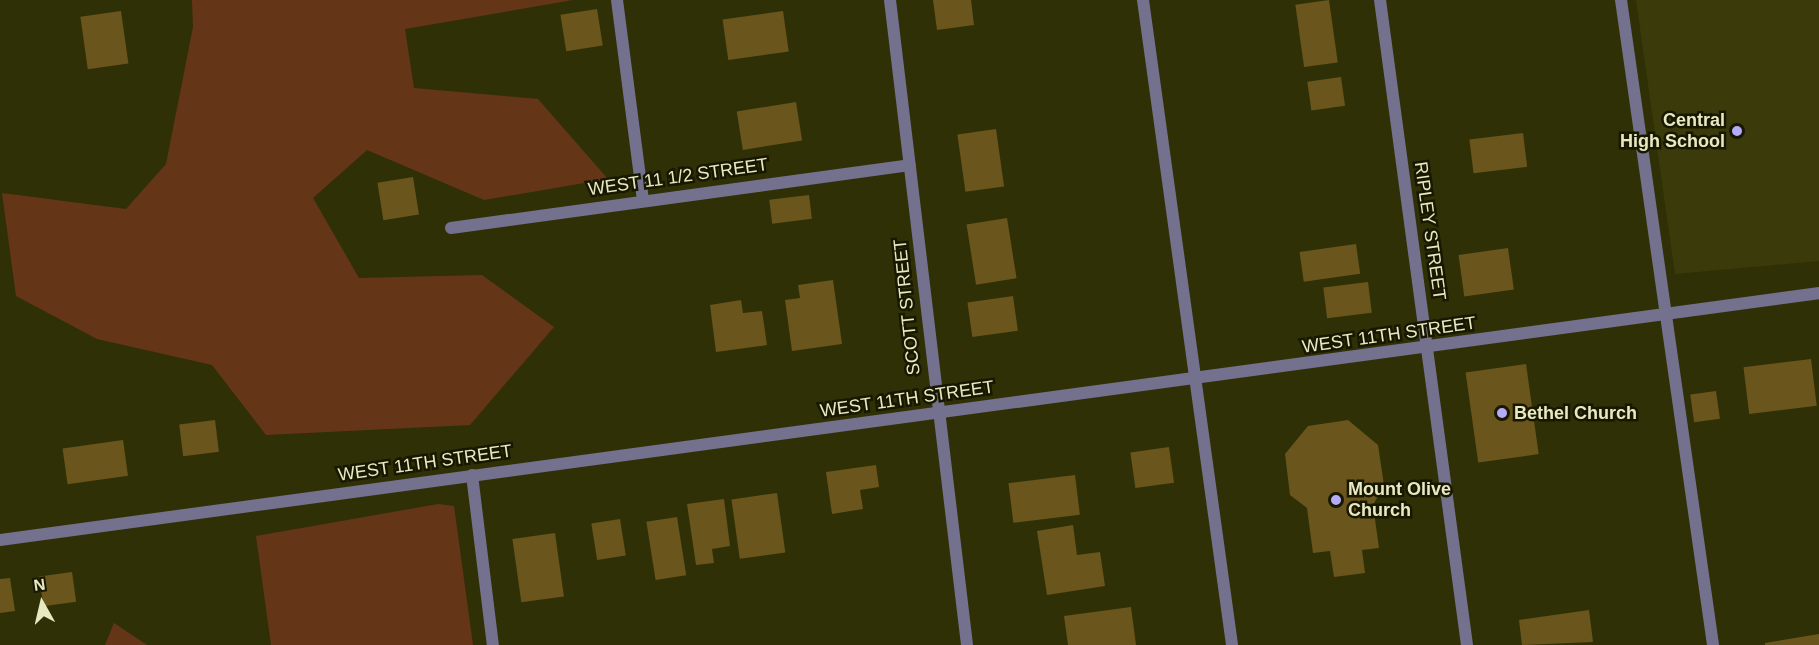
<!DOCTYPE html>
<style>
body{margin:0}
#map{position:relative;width:1819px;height:645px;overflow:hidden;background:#303006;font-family:Arial,sans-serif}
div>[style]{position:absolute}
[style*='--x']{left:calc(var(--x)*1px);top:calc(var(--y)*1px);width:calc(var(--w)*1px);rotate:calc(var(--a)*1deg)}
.built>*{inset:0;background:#3b3a0a}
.green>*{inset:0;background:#653518}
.building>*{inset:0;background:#6a551c;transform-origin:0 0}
.lane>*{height:12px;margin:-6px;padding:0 6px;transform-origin:6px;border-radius:6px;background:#74718e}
.street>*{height:12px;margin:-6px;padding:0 6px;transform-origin:6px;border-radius:6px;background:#74718e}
.dots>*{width:16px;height:16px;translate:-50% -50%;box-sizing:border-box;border:3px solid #181700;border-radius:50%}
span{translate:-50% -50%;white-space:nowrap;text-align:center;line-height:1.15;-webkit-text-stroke:5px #181700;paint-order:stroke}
.poi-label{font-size:18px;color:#e8e9c3;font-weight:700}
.right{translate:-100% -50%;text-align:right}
.left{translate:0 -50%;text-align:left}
.street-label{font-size:18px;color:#e8e9c3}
.north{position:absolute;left:12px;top:573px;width:60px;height:60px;-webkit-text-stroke:4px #181700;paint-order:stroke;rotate:352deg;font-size:16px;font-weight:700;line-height:24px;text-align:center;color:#e8e9c3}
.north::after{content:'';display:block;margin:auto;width:21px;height:27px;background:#e8e9c3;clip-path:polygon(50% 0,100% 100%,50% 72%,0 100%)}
</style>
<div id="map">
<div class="built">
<i style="clip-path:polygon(1636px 0,1819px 0,1819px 261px,1675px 274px)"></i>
</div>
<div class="green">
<i style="clip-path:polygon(192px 0,573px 0,405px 29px,414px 88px,538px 99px,608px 179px,484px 200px,367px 150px,313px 198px,359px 278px,482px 275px,554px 327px,470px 425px,266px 435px,212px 365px,97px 339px,16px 296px,2px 193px,126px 209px,166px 164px,193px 27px)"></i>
<i style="clip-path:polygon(438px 504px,454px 506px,473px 645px,271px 645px,256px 536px)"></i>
<i style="clip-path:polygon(114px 623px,147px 645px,105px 645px)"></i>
</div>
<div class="building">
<i style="clip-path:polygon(933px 0,971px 0,974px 25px,937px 30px)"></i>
<i style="left:1329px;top:0;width:63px;height:34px;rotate:82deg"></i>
<i style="left:597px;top:9px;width:37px;height:37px;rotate:81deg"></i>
<i style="left:121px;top:11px;width:53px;height:41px;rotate:82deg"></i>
<i style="left:783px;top:11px;width:41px;height:61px;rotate:82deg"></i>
<i style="left:1341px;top:77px;width:29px;height:34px;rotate:82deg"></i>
<i style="left:796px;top:102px;width:39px;height:60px;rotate:81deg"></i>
<i style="left:996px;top:129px;width:58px;height:39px;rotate:82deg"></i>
<i style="left:1523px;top:133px;width:34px;height:54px;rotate:83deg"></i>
<i style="left:413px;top:177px;width:38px;height:36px;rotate:81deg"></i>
<i style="left:809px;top:195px;width:24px;height:40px;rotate:83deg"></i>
<i style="left:1007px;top:218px;width:61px;height:41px;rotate:81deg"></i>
<i style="left:1356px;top:244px;width:30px;height:57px;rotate:82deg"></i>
<i style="left:1508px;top:248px;width:42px;height:50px;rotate:82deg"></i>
<i style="clip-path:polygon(833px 280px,842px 344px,792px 351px,785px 300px,800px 298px,798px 285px)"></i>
<i style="left:1368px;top:282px;width:31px;height:45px;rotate:83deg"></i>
<i style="left:1013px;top:296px;width:35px;height:46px;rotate:82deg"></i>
<i style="clip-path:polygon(741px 300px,743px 313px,762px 311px,767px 345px,716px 352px,710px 305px)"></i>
<i style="left:1811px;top:359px;width:47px;height:68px;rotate:83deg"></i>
<i style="left:1526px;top:364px;width:91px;height:61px;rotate:82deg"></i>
<i style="left:1716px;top:391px;width:28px;height:26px;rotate:82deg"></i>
<i style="left:215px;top:420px;width:32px;height:36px;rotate:83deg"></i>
<i style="clip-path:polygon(1348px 420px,1378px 445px,1384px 485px,1373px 505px,1379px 548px,1362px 550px,1365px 573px,1334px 577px,1330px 551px,1313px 553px,1307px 508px,1290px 495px,1285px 454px,1308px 426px)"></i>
<i style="left:123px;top:440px;width:36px;height:61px;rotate:82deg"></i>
<i style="left:1169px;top:447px;width:36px;height:39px;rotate:82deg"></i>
<i style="clip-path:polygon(876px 465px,879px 487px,860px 490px,863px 509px,832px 514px,826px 472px)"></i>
<i style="left:1075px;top:475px;width:40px;height:67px;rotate:83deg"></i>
<i style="left:777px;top:493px;width:60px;height:46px;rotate:82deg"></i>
<i style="clip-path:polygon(724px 499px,730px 546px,712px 549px,714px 563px,696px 565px,687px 504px)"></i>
<i style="left:677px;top:517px;width:59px;height:31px;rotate:81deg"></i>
<i style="left:620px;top:519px;width:37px;height:29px;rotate:81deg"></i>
<i style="clip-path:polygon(1073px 525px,1077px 555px,1100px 552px,1105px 586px,1047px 595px,1037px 531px)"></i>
<i style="left:555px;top:533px;width:64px;height:43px;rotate:82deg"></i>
<i style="left:72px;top:572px;width:30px;height:33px;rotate:82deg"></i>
<i style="clip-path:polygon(10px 578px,15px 611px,0 613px,0 579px)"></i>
<i style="clip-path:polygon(1131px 607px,1136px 645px,1068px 645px,1064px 616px)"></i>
<i style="clip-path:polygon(1589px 610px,1593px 642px,1522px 645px,1519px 620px)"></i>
<i style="clip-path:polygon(1819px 634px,1819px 645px,1765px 645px,1765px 643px)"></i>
</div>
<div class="lane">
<i style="--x:1143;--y:0;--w:651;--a:82.14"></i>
<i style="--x:1621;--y:0;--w:652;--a:81.88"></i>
</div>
<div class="street">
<i style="--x:617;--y:0;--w:201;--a:82.6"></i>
<i style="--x:890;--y:0;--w:650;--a:83.19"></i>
<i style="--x:1380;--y:0;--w:651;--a:82.32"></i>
<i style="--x:451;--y:228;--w:463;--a:-7.8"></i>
<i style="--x:472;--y:475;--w:171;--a:83"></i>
<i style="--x:0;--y:540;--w:1836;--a:-7.73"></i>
</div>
<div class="dots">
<i style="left:1737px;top:131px;background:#b5acf8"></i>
<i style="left:1502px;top:413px;background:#b5acf8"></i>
<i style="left:1336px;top:500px;background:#b5acf8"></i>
</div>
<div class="poi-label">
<span class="right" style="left:1725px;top:131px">Central<br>High School</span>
<span class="left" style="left:1514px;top:413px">Bethel Church</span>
<span class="left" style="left:1348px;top:500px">Mount Olive<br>Church</span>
</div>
<div class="street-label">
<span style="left:678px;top:177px;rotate:-8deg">WEST 11 1/2 STREET</span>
<span style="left:1430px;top:231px;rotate:82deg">RIPLEY STREET</span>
<span style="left:907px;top:307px;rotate:-96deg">SCOTT STREET</span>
<span style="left:1389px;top:335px;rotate:-8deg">WEST 11TH STREET</span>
<span style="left:907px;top:399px;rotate:-8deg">WEST 11TH STREET</span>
<span style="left:425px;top:463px;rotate:-8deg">WEST 11TH STREET</span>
</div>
<div class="north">N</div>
</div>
